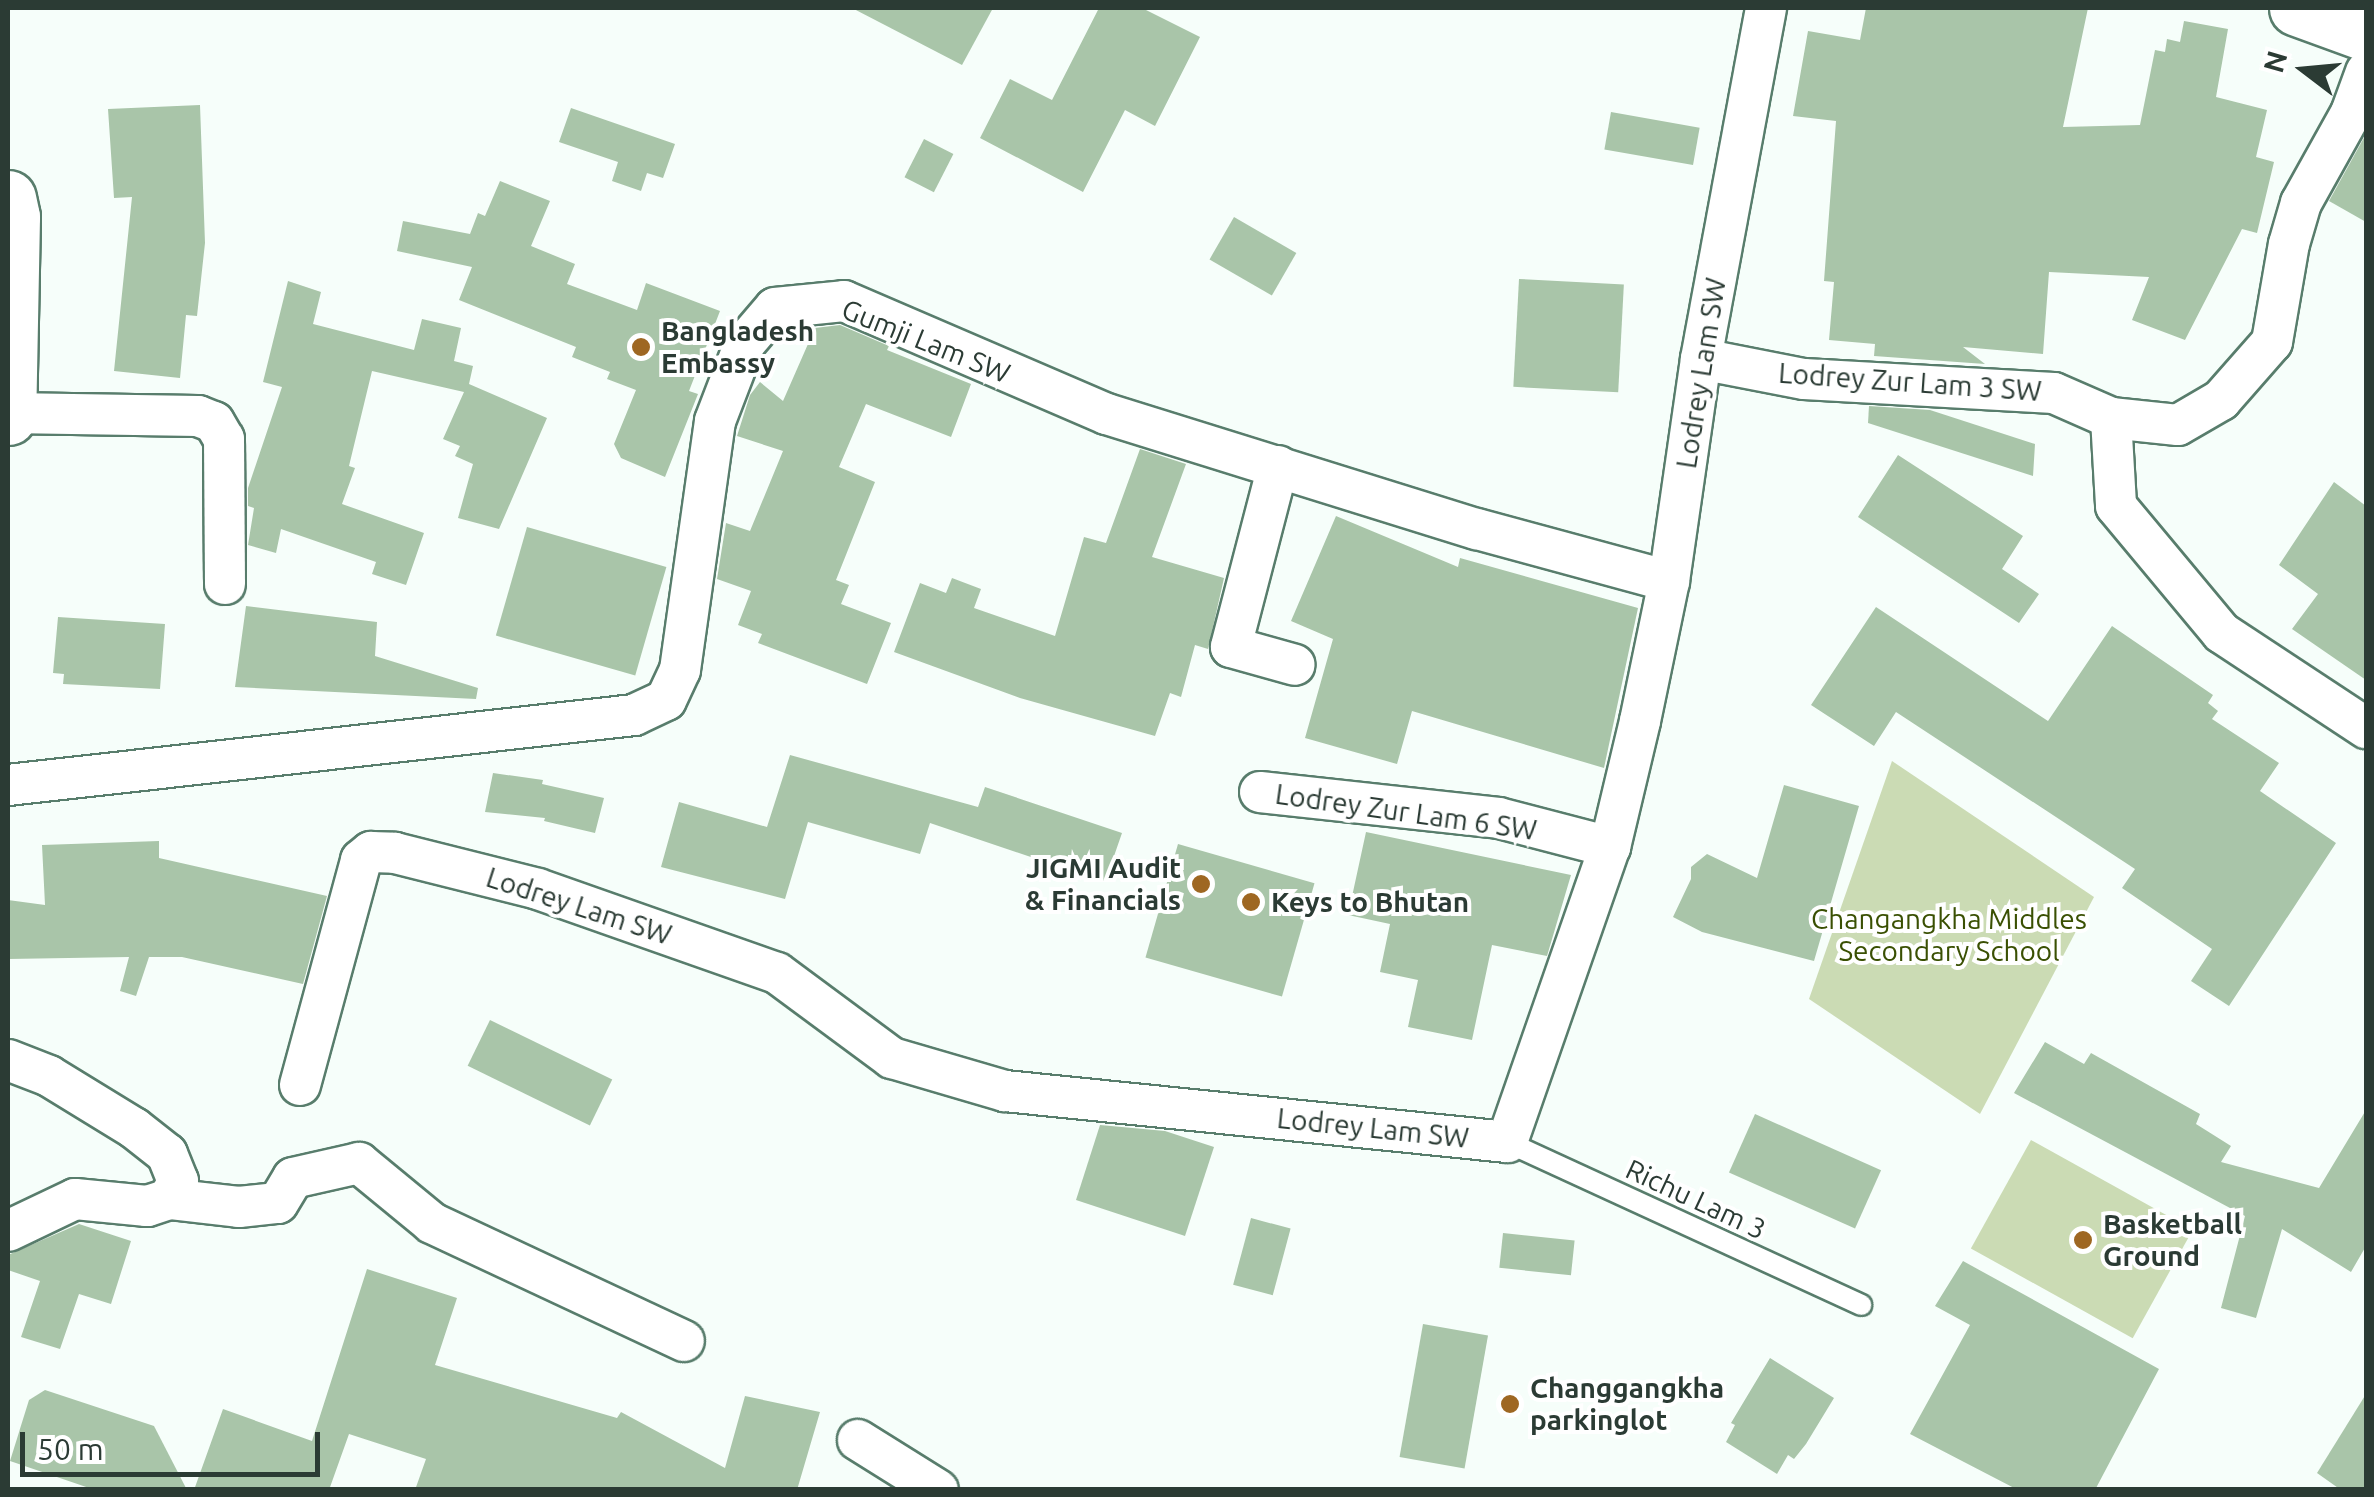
<!DOCTYPE html>
<style>
body{margin:0}
#map{position:relative;width:2374px;height:1497px;overflow:hidden;background:#f6fefa;font-family:Ubuntu,sans-serif}
div>[style]{position:absolute}
[style*='--x']{left:calc(var(--x)*1px);top:calc(var(--y)*1px);width:calc(var(--w)*1px);rotate:calc(var(--a)*1deg)}
.green>*{inset:0;background:#cbdbb4;transform-origin:0 0}
.building>*{inset:0;background:#a9c5a9;transform-origin:0 0}
.roads{filter:drop-shadow(2px 0 #587d6c) drop-shadow(-2px 0 #587d6c) drop-shadow(0 2px #587d6c) drop-shadow(0 -2px #587d6c)}
.lane>*{height:20px;margin:-10px;padding:0 10px;transform-origin:10px;border-radius:10px;background:#fff}
.street>*{height:40px;margin:-20px;padding:0 20px;transform-origin:20px;border-radius:20px;background:#fff}
.secondary>*{height:55px;margin:-27.5px;padding:0 27.5px;transform-origin:27.5px;border-radius:27.5px;background:#fff}
.dots>*{width:28px;height:28px;translate:-50% -50%;box-sizing:border-box;border:5px solid #fff;border-radius:50%}
span{translate:-50% -50%;white-space:nowrap;text-align:center;line-height:1.15;-webkit-text-stroke:8px #fff;paint-order:stroke}
.poi-label{font-size:28px;color:#2b3b34;font-weight:700}
.left{translate:0 -50%;text-align:left}
.right{translate:-100% -50%;text-align:right}
.street-label{font-size:28px;color:#2b3b34}
.park-label{font-size:28px;color:#3a5003}
.frame{position:absolute;inset:0;border:10px solid #2b3b34;pointer-events:none}
.north{position:absolute;left:2254px;top:20px;width:100px;height:100px;-webkit-text-stroke:8px #fff;paint-order:stroke;rotate:286deg;font-size:28px;font-weight:700;line-height:40px;text-align:center;color:#2b3b34}
.north::after{content:'';display:block;margin:auto;width:35px;height:45px;background:#2b3b34;clip-path:polygon(50% 0,100% 100%,50% 72%,0 100%)}
.scale{position:absolute;left:20px;top:1432px;width:300px;height:45px;box-sizing:border-box;border:5px solid #2b3b34;border-top:0;padding-left:12px;font-size:30px;line-height:35px;white-space:nowrap;color:#2b3b34;-webkit-text-stroke:8px #fff;paint-order:stroke}
</style>
<div id="map">
<div class="green">
<i style="clip-path:polygon(1892px 761px,2094px 897px,1980px 1114px,1809px 999px)"></i>
<i style="left:2031px;top:1140px;width:185px;height:124px;rotate:29deg"></i>
</div>
<div class="building">
<i style="clip-path:polygon(852px 8px,993px 8px,962px 65px)"></i>
<i style="clip-path:polygon(1099px 8px,1142px 8px,1200px 37px,1155px 126px,1125px 110px,1083px 192px,980px 138px,1010px 79px,1052px 100px)"></i>
<i style="clip-path:polygon(1866px 8px,2088px 8px,2063px 127px,2140px 125px,2155px 50px,2165px 52px,2167px 39px,2180px 42px,2184px 21px,2228px 29px,2216px 97px,2267px 110px,2256px 157px,2274px 162px,2257px 233px,2242px 229px,2185px 340px,2132px 320px,2149px 277px,2049px 272px,2043px 354px,1963px 347px,1985px 364px,1874px 356px,1875px 344px,1829px 340px,1834px 282px,1824px 281px,1836px 121px,1793px 116px,1808px 31px,1860px 40px)"></i>
<i style="clip-path:polygon(200px 105px,205px 243px,197px 316px,186px 315px,180px 378px,114px 371px,132px 197px,114px 198px,108px 109px)"></i>
<i style="clip-path:polygon(571px 108px,675px 144px,663px 178px,647px 173px,641px 191px,612px 181px,618px 162px,559px 142px)"></i>
<i style="left:1611px;top:112px;width:90px;height:38px;rotate:10deg"></i>
<i style="clip-path:polygon(2366px 134px,2366px 222px,2329px 201px)"></i>
<i style="left:924px;top:139px;width:33px;height:43px;rotate:27deg"></i>
<i style="clip-path:polygon(500px 181px,550px 201px,531px 246px,575px 264px,567px 284px,637px 310px,646px 283px,720px 311px,689px 391px,698px 394px,665px 477px,621px 458px,614px 444px,636px 390px,607px 379px,610px 372px,572px 357px,576px 347px,459px 300px,472px 267px,397px 251px,403px 221px,470px 234px,478px 213px,485px 216px)"></i>
<i style="left:1234px;top:217px;width:72px;height:49px;rotate:30deg"></i>
<i style="left:1519px;top:279px;width:105px;height:108px;rotate:3deg"></i>
<i style="clip-path:polygon(288px 281px,321px 292px,313px 324px,414px 350px,422px 319px,461px 328px,454px 361px,473px 366px,469px 384px,547px 418px,499px 529px,458px 518px,473px 464px,455px 456px,460px 446px,443px 439px,464px 392px,372px 371px,349px 466px,355px 468px,342px 504px,424px 533px,406px 585px,372px 574px,376px 562px,281px 529px,276px 553px,248px 545px,254px 508px,248px 506px,248px 488px,282px 387px,263px 382px)"></i>
<i style="clip-path:polygon(840px 325px,889px 346px,887px 350px,971px 384px,951px 437px,866px 404px,839px 467px,875px 482px,836px 580px,849px 585px,841px 604px,891px 623px,867px 684px,758px 643px,762px 634px,738px 625px,751px 591px,717px 579px,726px 523px,750px 531px,783px 451px,737px 436px,750px 395px,760px 382px,783px 401px,815px 328px)"></i>
<i style="clip-path:polygon(1869px 406px,1930px 410px,2035px 444px,2033px 476px,1868px 423px)"></i>
<i style="clip-path:polygon(1140px 449px,1186px 464px,1152px 557px,1224px 578px,1208px 649px,1195px 645px,1181px 697px,1170px 693px,1155px 736px,1020px 698px,894px 652px,920px 583px,946px 593px,952px 578px,981px 589px,974px 608px,1055px 636px,1084px 537px,1106px 543px)"></i>
<i style="clip-path:polygon(1898px 455px,2023px 536px,2002px 569px,2039px 594px,2019px 623px,1858px 517px)"></i>
<i style="clip-path:polygon(2334px 482px,2366px 506px,2366px 680px,2292px 629px,2318px 594px,2279px 565px)"></i>
<i style="clip-path:polygon(1336px 516px,1458px 567px,1460px 558px,1638px 608px,1604px 768px,1412px 711px,1397px 764px,1305px 738px,1333px 639px,1291px 621px)"></i>
<i style="left:527px;top:527px;width:145px;height:113px;rotate:16deg"></i>
<i style="clip-path:polygon(246px 606px,377px 622px,375px 656px,478px 688px,476px 699px,235px 687px)"></i>
<i style="clip-path:polygon(1876px 607px,2048px 721px,2112px 626px,2213px 695px,2208px 703px,2218px 711px,2212px 719px,2279px 763px,2260px 791px,2336px 843px,2229px 1006px,2191px 981px,2212px 949px,2122px 888px,2135px 869px,1896px 712px,1874px 746px,1811px 705px)"></i>
<i style="clip-path:polygon(58px 617px,165px 624px,160px 689px,63px 684px,64px 674px,53px 673px)"></i>
<i style="clip-path:polygon(790px 755px,978px 807px,985px 787px,1122px 833px,1105px 882px,930px 823px,920px 854px,808px 822px,785px 899px,661px 867px,679px 802px,767px 827px)"></i>
<i style="clip-path:polygon(493px 773px,543px 780px,542px 784px,604px 798px,595px 833px,544px 821px,545px 818px,485px 812px)"></i>
<i style="clip-path:polygon(1784px 785px,1859px 806px,1814px 961px,1702px 932px,1673px 917px,1691px 879px,1691px 867px,1707px 854px,1757px 878px)"></i>
<i style="clip-path:polygon(1366px 832px,1571px 875px,1547px 956px,1492px 945px,1472px 1040px,1408px 1027px,1418px 980px,1380px 972px,1390px 924px,1348px 915px)"></i>
<i style="clip-path:polygon(159px 841px,159px 858px,327px 896px,303px 984px,182px 957px,149px 957px,136px 996px,120px 991px,129px 957px,8px 959px,8px 900px,45px 905px,42px 845px)"></i>
<i style="left:1178px;top:844px;width:142px;height:118px;rotate:16deg"></i>
<i style="left:490px;top:1020px;width:136px;height:51px;rotate:26deg"></i>
<i style="clip-path:polygon(2045px 1042px,2084px 1064px,2091px 1053px,2200px 1114px,2196px 1124px,2231px 1146px,2221px 1162px,2319px 1188px,2366px 1110px,2366px 1246px,2351px 1272px,2282px 1229px,2256px 1318px,2221px 1308px,2245px 1216px,2014px 1093px)"></i>
<i style="left:1755px;top:1114px;width:138px;height:64px;rotate:24deg"></i>
<i style="clip-path:polygon(1100px 1125px,1165px 1131px,1214px 1147px,1185px 1236px,1076px 1200px)"></i>
<i style="left:1251px;top:1218px;width:41px;height:69px;rotate:15deg"></i>
<i style="clip-path:polygon(79px 1224px,131px 1241px,111px 1304px,79px 1294px,60px 1349px,21px 1337px,40px 1281px,8px 1270px,8px 1255px)"></i>
<i style="left:1503px;top:1233px;width:72px;height:35px;rotate:6deg"></i>
<i style="clip-path:polygon(1963px 1261px,2159px 1369px,2095px 1490px,2018px 1490px,1910px 1434px,1970px 1325px,1935px 1306px)"></i>
<i style="clip-path:polygon(367px 1269px,457px 1298px,435px 1365px,617px 1418px,621px 1412px,725px 1468px,745px 1396px,820px 1412px,797px 1490px,415px 1490px,426px 1459px,349px 1434px,329px 1490px,194px 1490px,223px 1409px,312px 1441px)"></i>
<i style="left:1423px;top:1324px;width:66px;height:135px;rotate:10deg"></i>
<i style="clip-path:polygon(1770px 1358px,1834px 1398px,1806px 1444px,1794px 1459px,1788px 1455px,1777px 1474px,1726px 1442px,1735px 1425px,1731px 1423px)"></i>
<i style="clip-path:polygon(45px 1390px,154px 1426px,187px 1490px,95px 1490px,10px 1461px,29px 1400px)"></i>
<i style="clip-path:polygon(2366px 1394px,2366px 1490px,2341px 1490px,2317px 1473px)"></i>
</div>
<div class="roads">
<div class="lane">
<i style="--x:1507;--y:1142;--w:390;--a:24.7"></i>
</div>
<div class="street">
<i style="--x:1701;--y:359;--w:105;--a:11"></i>
<i style="--x:1804;--y:379;--w:250;--a:3.2"></i>
<i style="--x:2054;--y:393;--w:62;--a:23.7"></i>
<i style="--x:2111;--y:418;--w:67;--a:6"></i>
<i style="--x:2178;--y:425;--w:50;--a:-30.2"></i>
<i style="--x:2221;--y:400;--w:77;--a:-48.7"></i>
<i style="--x:2272;--y:342;--w:99;--a:-80.2"></i>
<i style="--x:2289;--y:244;--w:43;--a:-73.7"></i>
<i style="--x:2301;--y:203;--w:103;--a:-60.9"></i>
<i style="--x:2351;--y:113;--w:44;--a:-69.9"></i>
<i style="--x:9;--y:413;--w:189;--a:0.9"></i>
<i style="--x:198;--y:416;--w:17;--a:21"></i>
<i style="--x:214;--y:422;--w:20;--a:60"></i>
<i style="--x:224;--y:439;--w:145;--a:89.6"></i>
<i style="--x:2111;--y:418;--w:88;--a:86.7"></i>
<i style="--x:2116;--y:506;--w:165;--a:50.2"></i>
<i style="--x:2222;--y:633;--w:173;--a:33.4"></i>
<i style="--x:1278;--y:466;--w:187;--a:104.6"></i>
<i style="--x:1231;--y:647;--w:66;--a:15.7"></i>
<i style="--x:8;--y:785;--w:630;--a:-6.38"></i>
<i style="--x:634;--y:715;--w:35;--a:-25"></i>
<i style="--x:666;--y:700;--w:33;--a:-65"></i>
<i style="--x:680;--y:670;--w:251;--a:-82"></i>
<i style="--x:715;--y:421;--w:84;--a:-69"></i>
<i style="--x:745;--y:343;--w:46;--a:-49.4"></i>
<i style="--x:775;--y:308;--w:69;--a:-5.8"></i>
<i style="--x:844;--y:301;--w:286;--a:23.3"></i>
<i style="--x:1107;--y:414;--w:387;--a:17.3"></i>
<i style="--x:1477;--y:529;--w:199;--a:15.2"></i>
<i style="--x:1260;--y:792;--w:240;--a:6.2"></i>
<i style="--x:1499;--y:818;--w:115;--a:14.6"></i>
<i style="--x:8;--y:1060;--w:44;--a:21.3"></i>
<i style="--x:49;--y:1076;--w:100;--a:31.5"></i>
<i style="--x:134;--y:1128;--w:42;--a:38.2"></i>
<i style="--x:167;--y:1154;--w:29;--a:68"></i>
<i style="--x:178;--y:1181;--w:20;--a:117"></i>
<i style="--x:169;--y:1199;--w:23;--a:162"></i>
<i style="--x:147;--y:1206;--w:72;--a:-174.4"></i>
<i style="--x:75;--y:1199;--w:74;--a:154.5"></i>
<i style="--x:300;--y:1085;--w:233;--a:-74.8"></i>
<i style="--x:361;--y:860;--w:13;--a:-39"></i>
<i style="--x:371;--y:852;--w:24;--a:2"></i>
<i style="--x:395;--y:853;--w:147;--a:14.1"></i>
<i style="--x:538;--y:889;--w:253;--a:19.4"></i>
<i style="--x:777;--y:973;--w:143;--a:36.5"></i>
<i style="--x:892;--y:1058;--w:118;--a:16.3"></i>
<i style="--x:1005;--y:1091;--w:505;--a:5.8"></i>
<i style="--x:1507;--y:1142;--w:312;--a:-70.8"></i>
<i style="--x:1610;--y:847;--w:130;--a:-76.6"></i>
<i style="--x:1640;--y:721;--w:143;--a:-78.3"></i>
<i style="--x:1669;--y:581;--w:224;--a:-81.8"></i>
<i style="--x:1701;--y:359;--w:357;--a:-79.5"></i>
<i style="--x:169;--y:1199;--w:70;--a:6.5"></i>
<i style="--x:239;--y:1207;--w:39;--a:-6"></i>
<i style="--x:278;--y:1203;--w:29;--a:-59"></i>
<i style="--x:293;--y:1178;--w:68;--a:-12.8"></i>
<i style="--x:359;--y:1163;--w:94;--a:39.4"></i>
<i style="--x:432;--y:1223;--w:278;--a:25.1"></i>
<i style="--x:858;--y:1440;--w:94;--a:32"></i>
</div>
<div class="secondary">
<i style="--x:2297;--y:8;--w:73;--a:19.9"></i>
<i style="--x:8;--y:198;--w:19;--a:78"></i>
<i style="--x:12;--y:217;--w:200;--a:91.1"></i>
</div>
</div>
<div class="dots">
<i style="left:641px;top:347px;background:#9e6722"></i>
<i style="left:1201px;top:884px;background:#9e6722"></i>
<i style="left:1251px;top:902px;background:#9e6722"></i>
<i style="left:2083px;top:1240px;background:#9e6722"></i>
<i style="left:1510px;top:1404px;background:#9e6722"></i>
</div>
<div class="poi-label">
<span class="left" style="left:661px;top:347px">Bangladesh<br>Embassy</span>
<span class="right" style="left:1181px;top:884px">JIGMI Audit<br>&amp; Financials</span>
<span class="left" style="left:1271px;top:902px">Keys to Bhutan</span>
<span class="left" style="left:2103px;top:1240px">Basketball<br>Ground</span>
<span class="left" style="left:1530px;top:1404px">Changgangkha<br>parkinglot</span>
</div>
<div class="street-label">
<span style="left:926px;top:341px;rotate:22deg">Gumji Lam SW</span>
<span style="left:1701px;top:373px;rotate:-81deg">Lodrey Lam SW</span>
<span style="left:1910px;top:382px;rotate:4deg">Lodrey Zur Lam 3 SW</span>
<span style="left:1406px;top:812px;rotate:8deg">Lodrey Zur Lam 6 SW</span>
<span style="left:579px;top:906px;rotate:18deg">Lodrey Lam SW</span>
<span style="left:1373px;top:1128px;rotate:6deg">Lodrey Lam SW</span>
<span style="left:1696px;top:1199px;rotate:25deg">Richu Lam 3</span>
</div>
<div class="park-label">
<span style="left:1949px;top:935px">Changangkha Middles<br>Secondary School</span>
</div>
<div class="frame"></div>
<div class="north">N</div>
<div class="scale">50 m</div>
</div>
